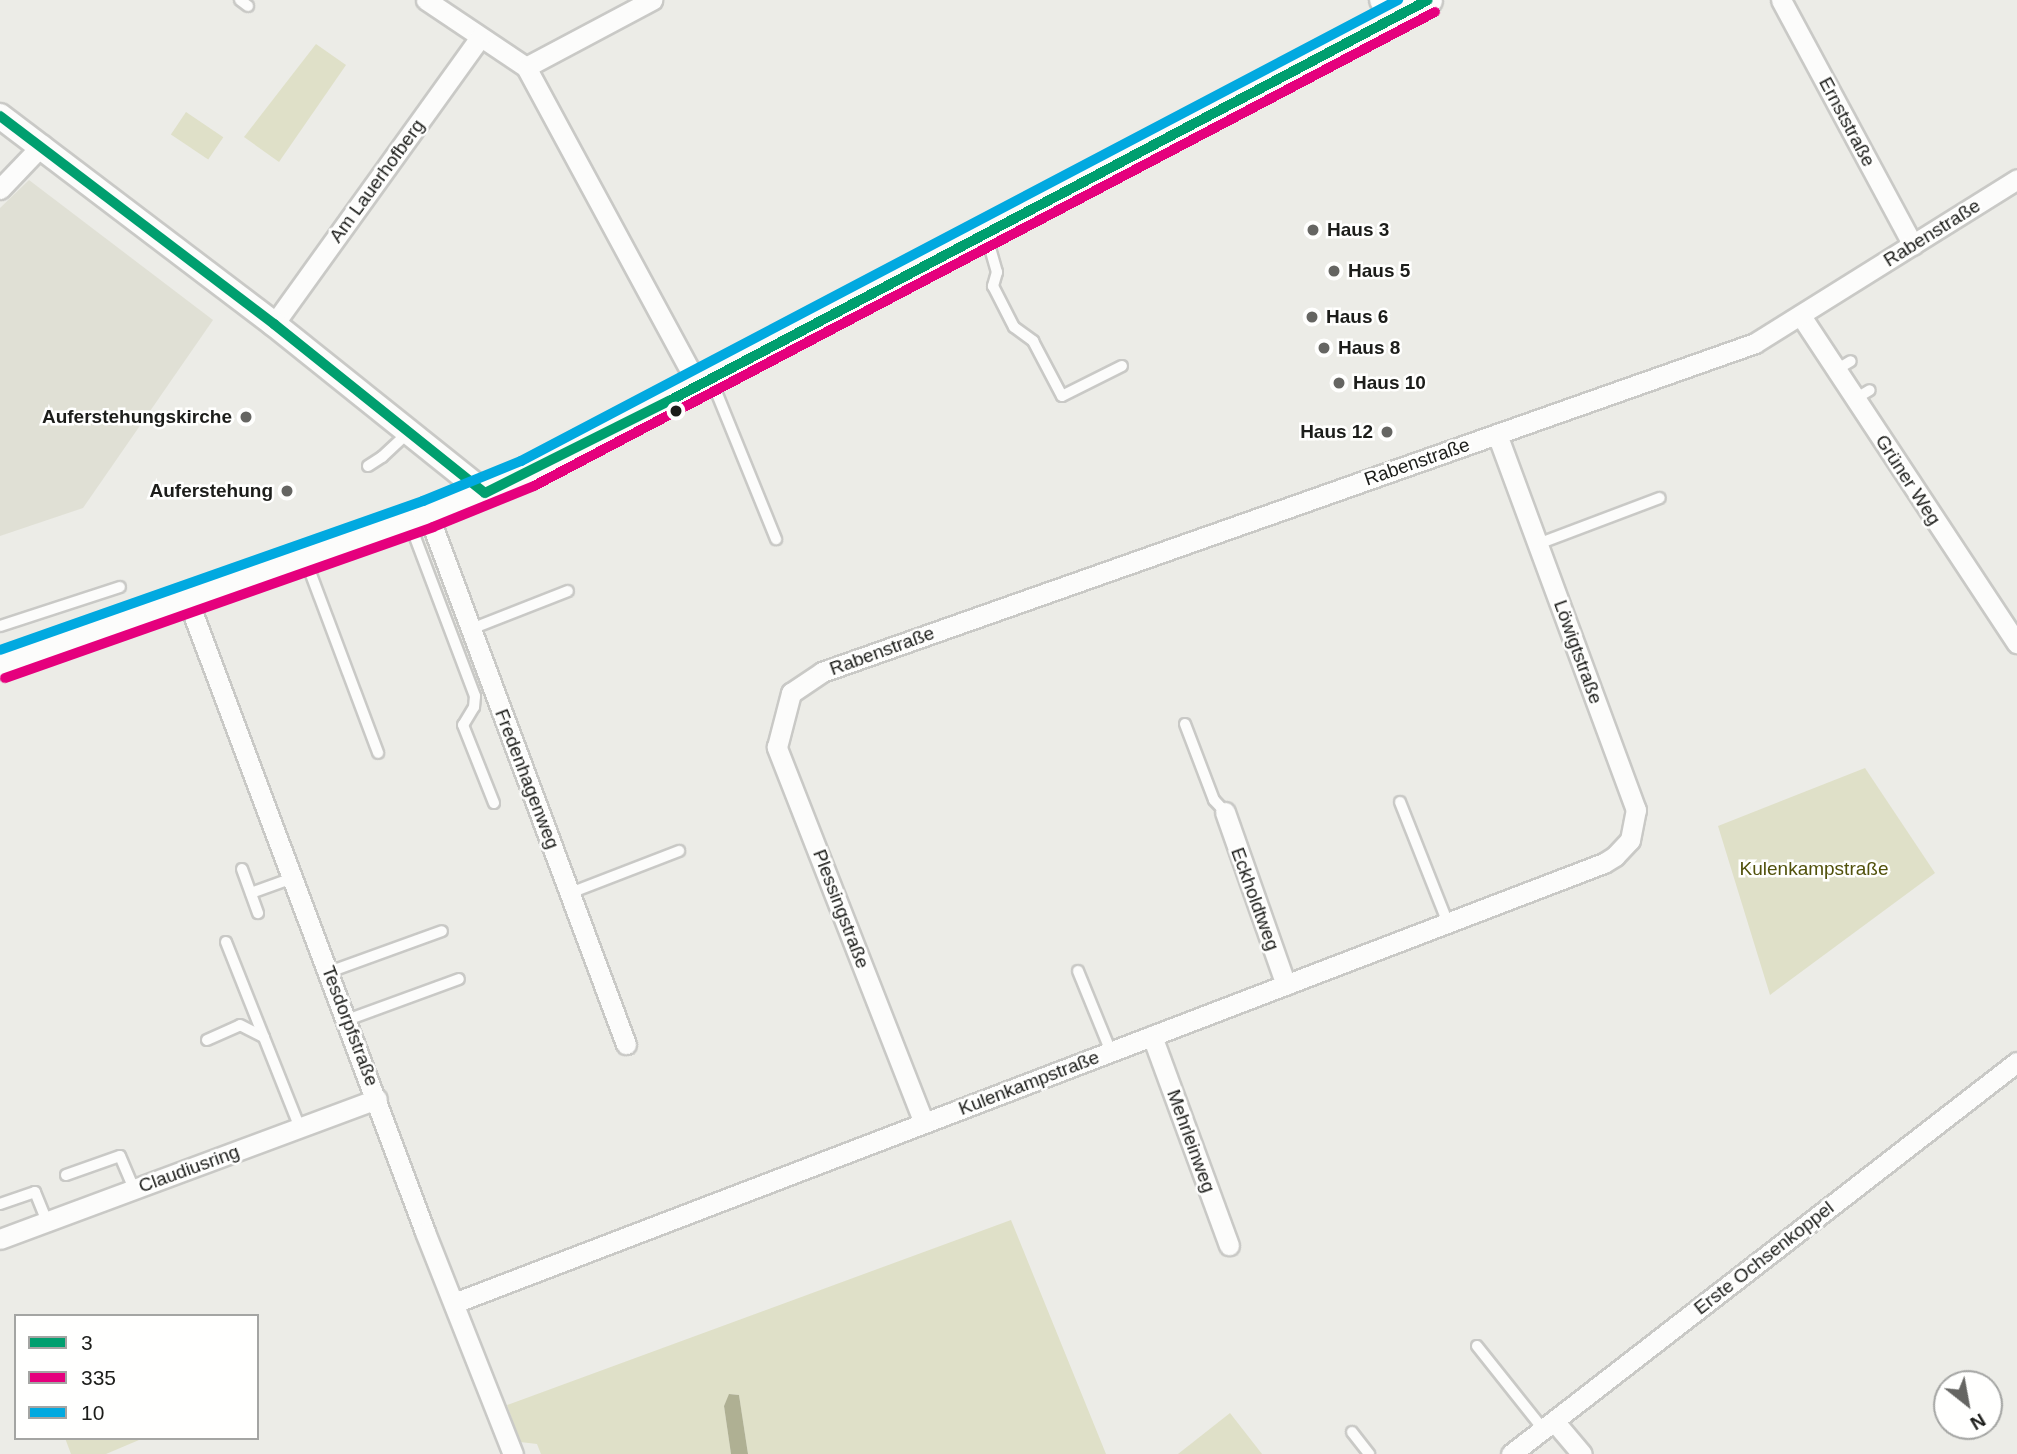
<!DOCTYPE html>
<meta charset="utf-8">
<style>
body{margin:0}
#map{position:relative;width:2017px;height:1454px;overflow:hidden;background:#ecece7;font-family:Arial,sans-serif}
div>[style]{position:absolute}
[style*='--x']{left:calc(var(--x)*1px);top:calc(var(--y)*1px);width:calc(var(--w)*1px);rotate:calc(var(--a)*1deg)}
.built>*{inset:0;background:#e0e0d5}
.green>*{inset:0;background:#dfe0c8;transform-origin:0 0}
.water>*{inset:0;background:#afb093}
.roads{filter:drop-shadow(2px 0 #c9c9c6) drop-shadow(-2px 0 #c9c9c6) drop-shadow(0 2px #c9c9c6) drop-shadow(0 -2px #c9c9c6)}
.service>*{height:10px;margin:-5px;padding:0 5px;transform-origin:5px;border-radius:5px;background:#fcfcfb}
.minor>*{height:19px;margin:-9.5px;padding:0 9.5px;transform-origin:9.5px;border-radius:9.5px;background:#fcfcfb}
.tertiary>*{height:24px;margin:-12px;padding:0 12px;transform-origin:12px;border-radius:12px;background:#fcfcfb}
.secondary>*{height:28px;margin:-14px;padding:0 14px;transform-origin:14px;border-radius:14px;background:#fcfcfb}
.bus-1>*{height:10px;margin:-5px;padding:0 5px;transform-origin:5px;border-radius:5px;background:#009f6f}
.bus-2>*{height:10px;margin:-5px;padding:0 5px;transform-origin:5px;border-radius:5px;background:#e5007d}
.bus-3>*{height:10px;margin:-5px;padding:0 5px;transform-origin:5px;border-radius:5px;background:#01a9e0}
.dots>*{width:19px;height:19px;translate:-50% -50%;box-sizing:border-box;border:4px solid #fffffe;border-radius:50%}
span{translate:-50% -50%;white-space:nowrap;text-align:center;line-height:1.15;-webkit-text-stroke:5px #fffffe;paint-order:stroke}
.street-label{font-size:19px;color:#1c1d1a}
.poi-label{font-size:19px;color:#1c1d1a;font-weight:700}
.left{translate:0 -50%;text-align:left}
.right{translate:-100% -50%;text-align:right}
.park-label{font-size:19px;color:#51510b}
.legend{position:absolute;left:14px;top:1314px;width:245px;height:126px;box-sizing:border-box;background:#fffffe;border:2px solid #a4a5a3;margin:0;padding:9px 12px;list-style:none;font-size:21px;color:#1c1d1a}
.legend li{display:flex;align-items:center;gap:14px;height:35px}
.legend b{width:35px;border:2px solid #a4a5a3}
.north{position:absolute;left:1933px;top:1370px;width:70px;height:70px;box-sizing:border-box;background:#fffffe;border:2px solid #a4a5a3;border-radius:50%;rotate:149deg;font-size:19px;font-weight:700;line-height:28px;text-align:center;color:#1c1d1a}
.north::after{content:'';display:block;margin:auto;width:24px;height:32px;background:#656562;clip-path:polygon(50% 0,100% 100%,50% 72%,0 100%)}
</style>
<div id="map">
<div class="built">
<i style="clip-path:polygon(29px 180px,213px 320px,83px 508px,0 536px,0 208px)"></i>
</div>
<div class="green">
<i style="clip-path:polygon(316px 44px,346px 65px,279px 162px,244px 137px)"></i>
<i style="left:186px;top:112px;width:45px;height:27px;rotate:34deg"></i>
<i style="clip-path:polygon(1865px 768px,1935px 873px,1770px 995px,1718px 826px)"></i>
<i style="clip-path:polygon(1011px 1220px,1106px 1454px,748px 1454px,739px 1395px,730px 1394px,724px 1406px,731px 1454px,541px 1454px,537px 1444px,520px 1442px,507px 1405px)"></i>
<i style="clip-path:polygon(1230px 1413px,1262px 1454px,1178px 1454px)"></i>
<i style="clip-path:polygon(65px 1438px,138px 1438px,139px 1440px,106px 1454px,71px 1454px)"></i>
</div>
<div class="water">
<i style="clip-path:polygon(729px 1394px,739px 1395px,748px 1454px,731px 1454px,724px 1406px)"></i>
</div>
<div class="roads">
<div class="service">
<i style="--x:240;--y:0;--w:10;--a:37"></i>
<i style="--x:986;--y:234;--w:40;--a:74"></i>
<i style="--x:997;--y:272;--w:15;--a:106"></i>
<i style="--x:993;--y:286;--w:46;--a:62.9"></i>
<i style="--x:1014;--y:327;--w:24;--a:36"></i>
<i style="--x:1033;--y:341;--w:62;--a:62.2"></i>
<i style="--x:1062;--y:396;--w:67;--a:-26.6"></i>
<i style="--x:1836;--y:370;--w:17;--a:-31"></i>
<i style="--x:711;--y:379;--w:173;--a:67.9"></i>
<i style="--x:1855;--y:399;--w:17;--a:-31"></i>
<i style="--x:368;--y:466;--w:17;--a:-33"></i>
<i style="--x:382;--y:457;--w:35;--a:-43"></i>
<i style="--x:410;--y:524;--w:184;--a:69.3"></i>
<i style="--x:475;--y:696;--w:11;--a:95"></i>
<i style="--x:474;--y:707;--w:21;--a:121"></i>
<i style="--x:463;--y:725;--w:84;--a:68.3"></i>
<i style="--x:1538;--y:544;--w:130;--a:-20.7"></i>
<i style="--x:306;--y:561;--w:205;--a:69.4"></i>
<i style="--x:0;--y:626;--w:126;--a:-18"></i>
<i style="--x:471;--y:629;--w:104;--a:-21.4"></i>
<i style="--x:1185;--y:724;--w:81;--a:69.1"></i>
<i style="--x:1214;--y:800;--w:16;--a:47"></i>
<i style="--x:1400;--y:802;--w:130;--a:68.4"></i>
<i style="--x:242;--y:869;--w:47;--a:70"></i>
<i style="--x:251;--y:893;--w:45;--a:-19.7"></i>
<i style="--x:570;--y:893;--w:117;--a:-21.1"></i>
<i style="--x:226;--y:942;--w:200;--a:68.3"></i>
<i style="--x:1078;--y:971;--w:87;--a:67.8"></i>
<i style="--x:329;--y:972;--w:120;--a:-19.9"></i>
<i style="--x:347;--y:1020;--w:119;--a:-20.1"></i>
<i style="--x:207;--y:1040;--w:36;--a:-24"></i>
<i style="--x:240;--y:1025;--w:27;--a:27"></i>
<i style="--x:66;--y:1175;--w:57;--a:-19.4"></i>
<i style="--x:120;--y:1156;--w:36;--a:67"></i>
<i style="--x:0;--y:1204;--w:37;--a:-19"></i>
<i style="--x:35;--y:1192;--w:31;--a:68"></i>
<i style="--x:1477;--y:1346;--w:106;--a:51.5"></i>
<i style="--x:1352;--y:1432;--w:28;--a:52"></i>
</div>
<div class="minor">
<i style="--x:426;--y:0;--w:120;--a:33.8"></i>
<i style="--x:526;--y:67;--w:362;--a:61.6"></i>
<i style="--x:1379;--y:0;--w:23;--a:61"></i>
<i style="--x:1781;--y:0;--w:278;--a:61.7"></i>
<i style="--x:526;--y:67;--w:143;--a:-28"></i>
<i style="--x:0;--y:189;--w:61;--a:-46.3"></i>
<i style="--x:1801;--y:316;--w:392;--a:56.6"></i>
<i style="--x:274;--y:324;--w:353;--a:-54.3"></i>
<i style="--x:428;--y:514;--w:566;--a:69.52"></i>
<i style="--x:187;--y:598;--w:677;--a:69.42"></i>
<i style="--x:425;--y:1232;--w:239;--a:68.4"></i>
<i style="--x:1225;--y:812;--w:183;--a:70.6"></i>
<i style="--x:1152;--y:1036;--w:223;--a:69.8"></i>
<i style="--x:924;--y:1123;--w:404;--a:-111.4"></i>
<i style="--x:777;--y:747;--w:56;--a:-75.5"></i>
<i style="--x:791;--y:693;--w:37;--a:-34"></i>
<i style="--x:822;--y:672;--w:989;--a:-19.42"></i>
<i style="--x:1755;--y:343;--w:309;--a:-32"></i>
<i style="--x:0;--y:1239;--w:402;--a:-20.4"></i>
<i style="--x:454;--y:1303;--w:1231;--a:-20.94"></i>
<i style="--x:1604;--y:863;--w:13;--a:-32"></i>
<i style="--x:1615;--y:856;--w:22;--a:-47"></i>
<i style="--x:1630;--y:840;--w:31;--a:-79"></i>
<i style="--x:1636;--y:810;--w:401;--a:-110.3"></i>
<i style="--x:1554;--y:1421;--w:43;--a:49.7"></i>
<i style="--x:1511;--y:1454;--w:640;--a:-37.77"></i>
</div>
<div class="tertiary">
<i style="--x:0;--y:116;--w:344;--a:37.2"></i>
<i style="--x:274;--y:324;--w:270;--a:38.7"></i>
</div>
<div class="secondary">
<i style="--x:0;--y:665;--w:454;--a:-19.4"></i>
<i style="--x:428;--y:514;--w:107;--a:-22"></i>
<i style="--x:527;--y:474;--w:1018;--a:-27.75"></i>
</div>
</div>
<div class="bus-1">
<i style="--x:0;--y:116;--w:344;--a:37.2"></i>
<i style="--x:274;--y:324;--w:270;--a:38.7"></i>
<i style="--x:485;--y:493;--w:206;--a:-26.6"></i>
<i style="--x:669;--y:401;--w:858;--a:-27.85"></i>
</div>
<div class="bus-2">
<i style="--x:5;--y:678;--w:454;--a:-19.4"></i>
<i style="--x:433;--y:527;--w:109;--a:-22.1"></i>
<i style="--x:534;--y:486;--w:1018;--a:-27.75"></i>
</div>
<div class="bus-3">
<i style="--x:0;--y:650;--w:448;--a:-19.4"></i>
<i style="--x:423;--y:501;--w:106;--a:-22.2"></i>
<i style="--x:521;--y:461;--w:991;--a:-27.73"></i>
</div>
<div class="dots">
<i style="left:1313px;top:230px;background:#656562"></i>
<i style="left:1334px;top:271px;background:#656562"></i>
<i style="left:1312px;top:317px;background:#656562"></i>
<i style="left:1324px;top:348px;background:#656562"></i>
<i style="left:1339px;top:383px;background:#656562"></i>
<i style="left:676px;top:411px;background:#1c1d1a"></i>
<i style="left:246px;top:417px;background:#656562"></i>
<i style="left:1387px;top:432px;background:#656562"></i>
<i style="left:287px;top:491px;background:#656562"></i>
</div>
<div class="street-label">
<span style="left:1847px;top:122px;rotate:62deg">Ernststraße</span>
<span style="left:377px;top:181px;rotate:-54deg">Am Lauerhofberg</span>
<span style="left:1932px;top:233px;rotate:-32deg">Rabenstraße</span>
<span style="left:1417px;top:462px;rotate:-19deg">Rabenstraße</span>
<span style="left:1908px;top:480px;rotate:57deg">Grüner Weg</span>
<span style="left:882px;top:651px;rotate:-20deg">Rabenstraße</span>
<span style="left:1578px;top:652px;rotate:70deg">Löwigtstraße</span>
<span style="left:527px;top:779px;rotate:69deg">Fredenhagenweg</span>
<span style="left:1255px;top:899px;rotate:70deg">Eckholdtweg</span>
<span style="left:841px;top:909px;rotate:69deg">Plessingstraße</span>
<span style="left:350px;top:1026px;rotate:69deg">Tesdorpfstraße</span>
<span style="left:1029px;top:1083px;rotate:-21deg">Kulenkampstraße</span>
<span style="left:1191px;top:1141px;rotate:70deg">Mehrleinweg</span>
<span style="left:189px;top:1169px;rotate:-20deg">Claudiusring</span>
<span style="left:1764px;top:1258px;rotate:-38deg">Erste Ochsenkoppel</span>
</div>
<div class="poi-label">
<span class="left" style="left:1327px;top:230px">Haus 3</span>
<span class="left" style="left:1348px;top:271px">Haus 5</span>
<span class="left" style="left:1326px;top:317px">Haus 6</span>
<span class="left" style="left:1338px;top:348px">Haus 8</span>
<span class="left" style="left:1353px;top:383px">Haus 10</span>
<span class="right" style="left:232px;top:417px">Auferstehungskirche</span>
<span class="right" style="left:1373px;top:432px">Haus 12</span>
<span class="right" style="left:273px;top:491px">Auferstehung</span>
</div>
<div class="park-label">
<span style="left:1814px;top:869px">Kulenkampstraße</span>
</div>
<ul class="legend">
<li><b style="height:9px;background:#009f6f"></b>3</li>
<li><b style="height:9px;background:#e5007d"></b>335</li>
<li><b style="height:9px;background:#01a9e0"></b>10</li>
</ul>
<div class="north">N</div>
</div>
